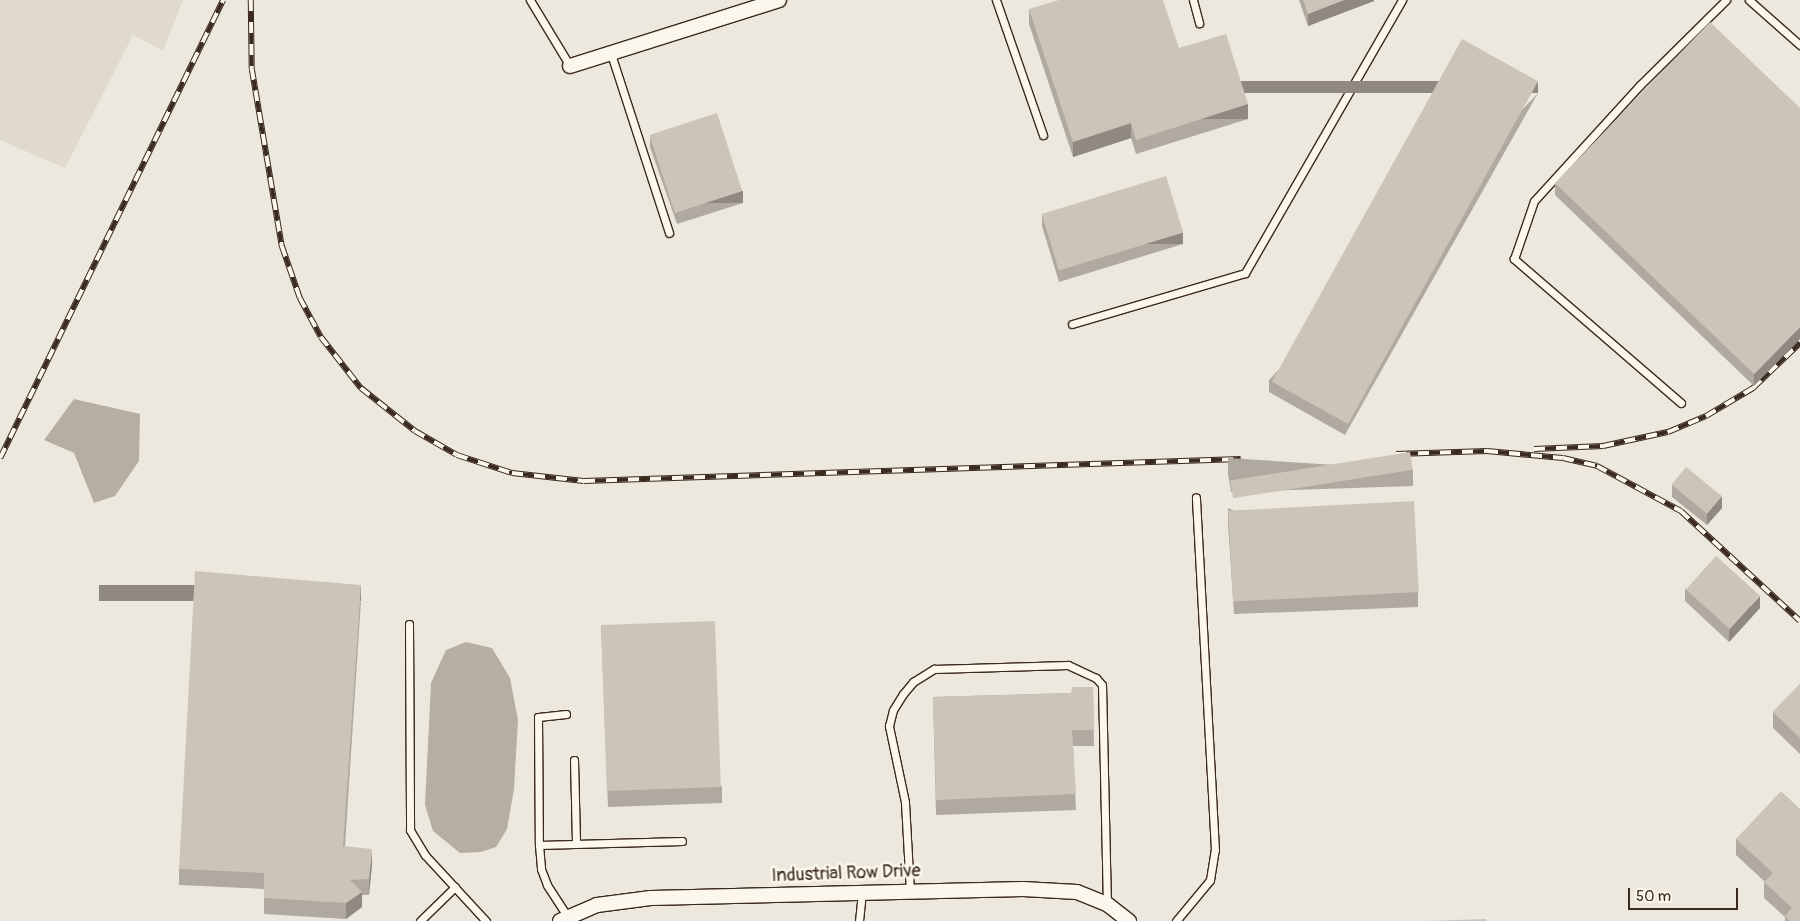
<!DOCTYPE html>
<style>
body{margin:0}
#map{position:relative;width:1800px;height:921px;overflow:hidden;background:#fbf7ec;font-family:Pangolin,sans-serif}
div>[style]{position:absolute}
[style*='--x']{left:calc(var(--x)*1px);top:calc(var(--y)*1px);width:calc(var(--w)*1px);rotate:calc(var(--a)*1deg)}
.built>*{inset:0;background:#ede8dd;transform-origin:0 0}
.green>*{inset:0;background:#dfd9ce}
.water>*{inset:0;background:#b6aea2}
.roads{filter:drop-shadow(1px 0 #3b2a1e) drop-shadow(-1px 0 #3b2a1e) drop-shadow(0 1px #3b2a1e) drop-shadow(0 -1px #3b2a1e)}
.service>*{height:7px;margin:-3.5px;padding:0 3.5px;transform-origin:3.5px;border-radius:3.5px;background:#fbf7ec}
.minor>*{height:14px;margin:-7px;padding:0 7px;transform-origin:7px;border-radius:7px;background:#fbf7ec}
.rail>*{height:5.5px;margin-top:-2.75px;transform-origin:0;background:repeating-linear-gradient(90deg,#fbf7ec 0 11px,#3b2a1e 0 22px);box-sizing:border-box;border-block:1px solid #3b2a1e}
.wall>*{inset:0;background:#afa99f}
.shaded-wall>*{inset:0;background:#8f8982;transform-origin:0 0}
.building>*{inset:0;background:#ccc4b9;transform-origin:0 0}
span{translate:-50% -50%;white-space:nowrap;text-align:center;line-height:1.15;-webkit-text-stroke:5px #fbf7ec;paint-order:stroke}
.street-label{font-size:18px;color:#3b2a1e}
.scale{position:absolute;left:1628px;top:888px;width:110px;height:22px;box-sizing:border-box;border:2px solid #3b2a1e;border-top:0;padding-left:6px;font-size:15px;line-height:18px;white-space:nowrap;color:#3b2a1e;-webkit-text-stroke:4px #fbf7ec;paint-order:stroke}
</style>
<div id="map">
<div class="built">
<i style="left:0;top:0;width:1800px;height:921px"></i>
</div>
<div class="green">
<i style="clip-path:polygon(0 0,183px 0,163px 51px,133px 35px,65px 168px,0 140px)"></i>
</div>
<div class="water">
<i style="clip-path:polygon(74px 399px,140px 414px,139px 461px,115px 496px,94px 503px,74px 453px,44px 440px)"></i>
<i style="clip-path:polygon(466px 642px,492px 648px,510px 678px,518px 720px,514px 789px,507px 829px,496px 847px,481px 852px,460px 853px,433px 831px,425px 805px,431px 683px,446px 650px)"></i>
</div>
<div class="roads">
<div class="service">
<i style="--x:530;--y:0;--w:77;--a:58.8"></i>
<i style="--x:996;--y:0;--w:143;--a:70.8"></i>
<i style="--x:1193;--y:0;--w:24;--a:75"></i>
<i style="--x:1749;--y:0;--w:68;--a:41.4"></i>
<i style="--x:611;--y:54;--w:188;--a:72"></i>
<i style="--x:1072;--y:324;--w:180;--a:-16.4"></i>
<i style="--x:1245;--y:273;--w:315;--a:-60.1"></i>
<i style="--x:1681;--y:403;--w:221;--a:-139.2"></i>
<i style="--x:1514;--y:259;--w:61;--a:-71"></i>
<i style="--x:1534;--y:201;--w:157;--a:-47.6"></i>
<i style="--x:1640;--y:85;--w:121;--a:-44.7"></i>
<i style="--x:409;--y:624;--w:206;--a:89.7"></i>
<i style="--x:410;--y:830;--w:29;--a:59"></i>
<i style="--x:425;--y:855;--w:90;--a:47.3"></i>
<i style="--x:566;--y:714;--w:28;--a:174"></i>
<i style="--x:538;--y:717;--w:128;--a:89.6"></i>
<i style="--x:539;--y:845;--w:24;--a:85"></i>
<i style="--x:541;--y:869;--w:17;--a:69"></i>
<i style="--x:547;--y:885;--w:37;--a:57"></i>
<i style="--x:574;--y:760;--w:84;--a:88.6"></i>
<i style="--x:539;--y:845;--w:143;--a:-1.6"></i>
<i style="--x:910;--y:892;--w:90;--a:-93.2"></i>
<i style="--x:905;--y:802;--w:78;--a:-101.9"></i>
<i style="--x:889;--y:726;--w:16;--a:-76"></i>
<i style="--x:893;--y:710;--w:19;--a:-58"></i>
<i style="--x:903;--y:694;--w:16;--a:-50"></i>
<i style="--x:913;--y:682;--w:25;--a:-32"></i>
<i style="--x:934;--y:669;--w:134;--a:-1.7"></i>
<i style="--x:1068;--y:665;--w:31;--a:25"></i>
<i style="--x:1096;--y:678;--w:9;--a:49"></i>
<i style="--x:1102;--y:685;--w:219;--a:88.7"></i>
<i style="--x:420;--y:921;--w:49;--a:-44.2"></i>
<i style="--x:859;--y:921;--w:28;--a:-84"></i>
<i style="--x:1176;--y:921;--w:53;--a:-50.3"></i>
<i style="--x:1210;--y:880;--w:30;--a:-81"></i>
<i style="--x:1215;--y:850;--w:353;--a:-93.1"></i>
</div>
<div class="minor">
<i style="--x:570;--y:66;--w:219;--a:-17.5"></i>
<i style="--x:560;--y:921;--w:40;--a:-23.4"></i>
<i style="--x:597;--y:905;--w:54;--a:-7.4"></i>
<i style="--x:651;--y:898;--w:372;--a:-1.4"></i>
<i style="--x:1023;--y:889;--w:54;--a:3.2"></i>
<i style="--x:1077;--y:892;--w:32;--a:22"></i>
<i style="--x:1107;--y:904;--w:28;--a:38"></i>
</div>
</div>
<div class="rail">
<i style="--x:251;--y:0;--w:69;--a:89.2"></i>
<i style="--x:252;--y:69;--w:180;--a:80.4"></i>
<i style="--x:282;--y:246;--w:55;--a:70.9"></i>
<i style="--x:300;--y:298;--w:44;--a:61.7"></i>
<i style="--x:321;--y:337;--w:65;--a:51.9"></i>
<i style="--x:361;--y:388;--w:69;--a:38.5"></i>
<i style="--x:415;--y:431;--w:48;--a:29.7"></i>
<i style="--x:457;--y:455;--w:58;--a:18.1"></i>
<i style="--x:512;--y:473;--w:72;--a:6.3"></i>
<i style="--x:584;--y:481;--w:657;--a:-1.92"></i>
<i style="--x:1534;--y:449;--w:69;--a:-2.5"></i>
<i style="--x:1603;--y:446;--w:66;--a:-12.2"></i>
<i style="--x:1668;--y:432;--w:41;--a:-22.8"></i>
<i style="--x:1706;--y:416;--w:55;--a:-30.8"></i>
<i style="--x:1753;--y:388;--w:65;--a:-43.8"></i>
<i style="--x:1396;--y:454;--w:91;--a:-1.9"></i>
<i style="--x:1487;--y:451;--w:76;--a:5.3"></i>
<i style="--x:1563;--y:458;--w:35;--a:13"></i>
<i style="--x:1597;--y:466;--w:95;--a:28.2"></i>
<i style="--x:1681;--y:511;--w:162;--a:42.7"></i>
<i style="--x:0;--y:458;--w:509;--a:-64.04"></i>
</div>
<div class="wall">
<i style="clip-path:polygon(1299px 0,1374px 0,1374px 1px,1308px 26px)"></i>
<i style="clip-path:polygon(1029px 9px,1179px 48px,1248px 119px,1136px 154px,1131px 138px,1073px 157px,1029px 24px)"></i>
<i style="clip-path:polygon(1538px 93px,1345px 435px,1269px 392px,1269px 380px)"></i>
<i style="clip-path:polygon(1800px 108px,1754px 386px,1555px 195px,1555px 183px)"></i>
<i style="clip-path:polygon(650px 135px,743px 203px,677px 224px,650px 147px)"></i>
<i style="clip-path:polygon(1042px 214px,1183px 244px,1059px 282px,1042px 226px)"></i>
<i style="clip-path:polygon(1228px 458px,1413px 470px,1413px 486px,1231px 492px,1228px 474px)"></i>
<i style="clip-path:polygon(1672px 485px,1722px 508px,1707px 525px,1672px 497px)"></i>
<i style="clip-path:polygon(1228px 508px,1418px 592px,1418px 607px,1234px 614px,1228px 524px)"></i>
<i style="clip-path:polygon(1685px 589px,1760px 608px,1729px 642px,1685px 601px)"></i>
<i style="clip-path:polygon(361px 601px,345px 846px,372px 865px,369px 895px,362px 895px,362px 907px,346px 919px,264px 914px,264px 889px,179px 885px,179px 869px)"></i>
<i style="clip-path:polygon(601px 625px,722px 787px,722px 803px,608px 807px)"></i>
<i style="clip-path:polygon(1800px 684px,1800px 754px,1773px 728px,1773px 712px)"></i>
<i style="clip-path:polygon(1093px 687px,1094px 746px,1073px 746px,1076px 810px,936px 815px,933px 697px,1071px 693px)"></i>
<i style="clip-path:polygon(1800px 809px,1800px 921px,1785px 921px,1785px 917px,1764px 898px,1764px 882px,1765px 882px,1736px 855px,1736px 839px)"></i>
</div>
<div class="shaded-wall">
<i style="clip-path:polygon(1344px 0,1374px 0,1374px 1px,1308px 26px,1308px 14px)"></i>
<i style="left:1538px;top:81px;width:12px;height:393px;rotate:90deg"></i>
<i style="left:1248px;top:104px;width:15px;height:118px;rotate:90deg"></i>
<i style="clip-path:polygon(1131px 123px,1131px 138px,1073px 157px,1073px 142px)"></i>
<i style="left:743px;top:191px;width:12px;height:69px;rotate:90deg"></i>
<i style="left:1183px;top:232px;width:12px;height:130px;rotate:90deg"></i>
<i style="clip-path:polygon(1800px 327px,1800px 339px,1754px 386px,1754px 374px)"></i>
<i style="clip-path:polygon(1722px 496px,1722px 508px,1707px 525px,1707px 513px)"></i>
<i style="left:361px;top:585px;width:16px;height:262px;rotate:90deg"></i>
<i style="clip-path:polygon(1760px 596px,1760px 608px,1729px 642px,1729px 630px)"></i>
<i style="clip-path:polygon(372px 849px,372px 865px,369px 895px,369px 879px)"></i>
<i style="clip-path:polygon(362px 892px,362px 907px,346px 919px,346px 903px)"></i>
</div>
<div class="building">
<i style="clip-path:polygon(1059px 0,1163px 0,1179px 48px,1226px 34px,1248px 104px,1136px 140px,1131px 123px,1073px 142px,1029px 9px)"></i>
<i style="clip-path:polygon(1303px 0,1344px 0,1308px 14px)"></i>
<i style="clip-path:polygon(1710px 22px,1800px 108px,1800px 327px,1754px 374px,1555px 183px)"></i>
<i style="left:1462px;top:39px;width:87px;height:392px;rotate:29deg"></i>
<i style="left:717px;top:113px;width:82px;height:71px;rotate:72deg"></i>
<i style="left:1166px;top:176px;width:59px;height:130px;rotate:73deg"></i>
<i style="left:1410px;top:452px;width:18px;height:182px;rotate:81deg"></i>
<i style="left:1686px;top:467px;width:46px;height:23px;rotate:39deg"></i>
<i style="left:1414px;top:501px;width:91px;height:186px;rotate:87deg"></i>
<i style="left:1716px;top:556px;width:59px;height:45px;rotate:42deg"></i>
<i style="clip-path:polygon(195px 571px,361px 585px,343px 846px,372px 849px,369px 879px,350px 880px,362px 892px,346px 903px,264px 898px,264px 873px,179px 869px)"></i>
<i style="left:715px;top:621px;width:166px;height:114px;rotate:88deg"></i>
<i style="clip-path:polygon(1800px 684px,1800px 738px,1773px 712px)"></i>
<i style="clip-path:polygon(1072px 687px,1093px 687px,1094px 730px,1072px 730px,1076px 794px,936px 800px,933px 697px,1071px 693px)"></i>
<i style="clip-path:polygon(1781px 791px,1800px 809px,1800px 921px,1790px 921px,1785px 916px,1792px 908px,1764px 882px,1773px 873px,1736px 839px)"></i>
<i style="clip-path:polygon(1486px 919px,1487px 921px,1425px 921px)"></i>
</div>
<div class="street-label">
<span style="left:846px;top:874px;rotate:-2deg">Industrial Row Drive</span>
</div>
<div class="scale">50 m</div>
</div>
